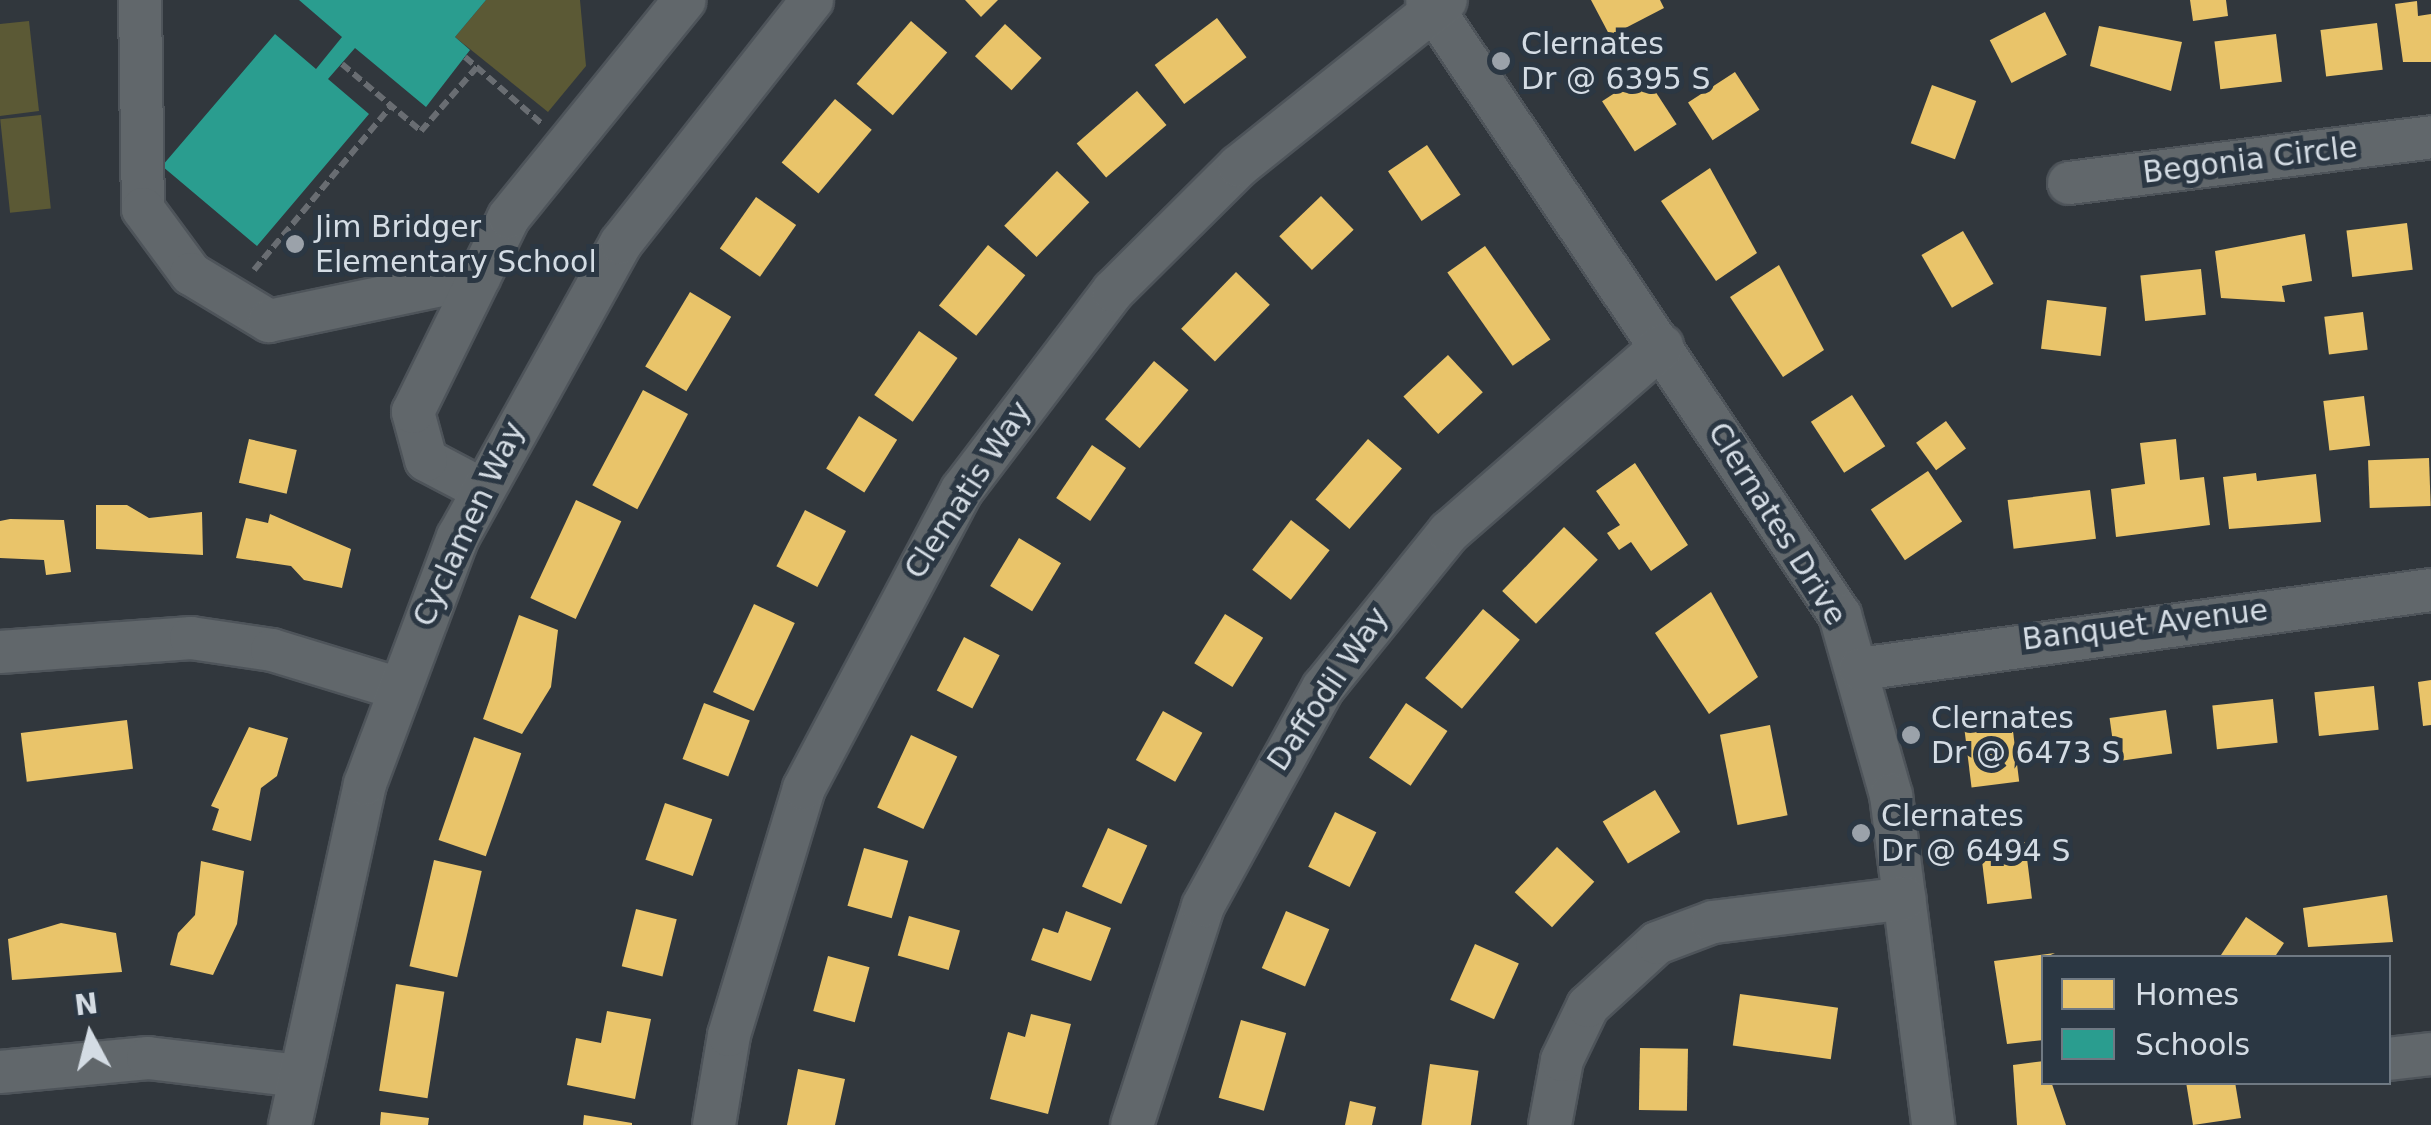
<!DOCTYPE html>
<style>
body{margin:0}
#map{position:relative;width:2431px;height:1125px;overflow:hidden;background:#31373d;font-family:"DejaVu Sans",sans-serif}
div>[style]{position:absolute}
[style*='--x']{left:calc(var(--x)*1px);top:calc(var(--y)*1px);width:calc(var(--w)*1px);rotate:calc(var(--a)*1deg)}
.green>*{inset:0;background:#5b5935;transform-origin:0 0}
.homes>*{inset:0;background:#e9c46a;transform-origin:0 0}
.schools>*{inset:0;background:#2a9d8f}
.path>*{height:6px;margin-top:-3px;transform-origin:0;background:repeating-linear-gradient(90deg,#696d72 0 10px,transparent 0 15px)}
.roads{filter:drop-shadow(2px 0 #4e545a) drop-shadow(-2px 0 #4e545a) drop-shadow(0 2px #4e545a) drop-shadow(0 -2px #4e545a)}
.minor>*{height:42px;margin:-21px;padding:0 21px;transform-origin:21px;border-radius:21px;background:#61676b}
.dots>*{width:28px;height:28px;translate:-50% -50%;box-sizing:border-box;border:5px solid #2b3743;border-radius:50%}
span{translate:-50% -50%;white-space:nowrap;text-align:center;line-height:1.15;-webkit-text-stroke:10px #2b3743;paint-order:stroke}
.poi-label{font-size:30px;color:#d4dce4}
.left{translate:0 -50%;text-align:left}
.street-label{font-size:30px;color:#d4dce4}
.legend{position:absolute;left:2041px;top:955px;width:350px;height:130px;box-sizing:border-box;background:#2b3743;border:2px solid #6f7983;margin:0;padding:12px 18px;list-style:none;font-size:30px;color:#d4dce4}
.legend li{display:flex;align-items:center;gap:20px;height:50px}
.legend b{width:50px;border:2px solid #6f7983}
.north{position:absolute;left:40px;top:985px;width:100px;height:100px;-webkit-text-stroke:8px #2b3743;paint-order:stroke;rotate:353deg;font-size:28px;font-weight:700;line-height:40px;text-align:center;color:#d4dce4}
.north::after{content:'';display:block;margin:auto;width:35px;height:45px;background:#d4dce4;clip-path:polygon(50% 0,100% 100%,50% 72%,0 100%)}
</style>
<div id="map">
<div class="green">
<i style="clip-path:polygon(486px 0,580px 0,586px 66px,548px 112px,455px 37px)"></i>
<i style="clip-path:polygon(29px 21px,39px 111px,0 116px,0 24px)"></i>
<i style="left:41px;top:115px;width:94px;height:41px;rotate:84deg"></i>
</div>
<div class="homes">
<i style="clip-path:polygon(965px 0,998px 0,981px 17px)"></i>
<i style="clip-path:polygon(1591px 0,1660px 0,1664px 8px,1610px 36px)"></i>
<i style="clip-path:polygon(2190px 0,2226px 0,2228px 16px,2193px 21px)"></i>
<i style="clip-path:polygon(2417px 1px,2418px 16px,2431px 14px,2431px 62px,2403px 62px,2395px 4px)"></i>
<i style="left:2045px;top:12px;width:48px;height:62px;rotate:63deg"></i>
<i style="left:1217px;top:18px;width:49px;height:78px;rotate:53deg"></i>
<i style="left:911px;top:21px;width:48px;height:83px;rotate:41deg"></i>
<i style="left:2377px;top:23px;width:47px;height:57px;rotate:83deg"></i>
<i style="left:1005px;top:24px;width:50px;height:44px;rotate:43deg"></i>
<i style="clip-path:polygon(2099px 26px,2182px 42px,2171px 91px,2090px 66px)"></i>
<i style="left:2276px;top:34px;width:48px;height:62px;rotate:83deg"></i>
<i style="left:1735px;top:72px;width:45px;height:56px;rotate:57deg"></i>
<i style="left:1644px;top:74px;width:60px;height:50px;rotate:57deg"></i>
<i style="left:1932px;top:85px;width:47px;height:62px;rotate:20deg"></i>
<i style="left:1137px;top:91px;width:45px;height:80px;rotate:49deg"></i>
<i style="left:835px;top:99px;width:48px;height:83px;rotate:40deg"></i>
<i style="left:1427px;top:145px;width:60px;height:47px;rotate:56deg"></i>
<i style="clip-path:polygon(1710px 168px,1757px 253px,1716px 281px,1661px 201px)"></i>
<i style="left:1057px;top:171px;width:45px;height:76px;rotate:44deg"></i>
<i style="left:1321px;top:196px;width:47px;height:58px;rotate:46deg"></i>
<i style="left:756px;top:197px;width:49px;height:63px;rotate:35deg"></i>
<i style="left:2407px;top:223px;width:47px;height:61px;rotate:83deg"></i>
<i style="left:1963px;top:231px;width:61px;height:48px;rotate:60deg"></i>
<i style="clip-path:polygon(2305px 234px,2312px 281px,2282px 286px,2285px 302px,2221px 298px,2215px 251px)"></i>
<i style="left:988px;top:245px;width:48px;height:78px;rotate:39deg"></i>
<i style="left:1485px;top:246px;width:114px;height:46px;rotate:55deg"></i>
<i style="clip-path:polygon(1779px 265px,1824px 350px,1783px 377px,1730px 297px)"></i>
<i style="left:2201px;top:269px;width:46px;height:61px;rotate:84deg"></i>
<i style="left:1236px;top:272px;width:47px;height:79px;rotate:44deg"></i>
<i style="left:690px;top:292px;width:48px;height:87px;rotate:31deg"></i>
<i style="left:2047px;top:300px;width:60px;height:49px;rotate:7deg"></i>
<i style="left:2363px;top:312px;width:38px;height:39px;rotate:83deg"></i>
<i style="left:919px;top:331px;width:47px;height:78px;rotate:35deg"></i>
<i style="left:1448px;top:355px;width:51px;height:61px;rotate:47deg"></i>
<i style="left:1154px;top:361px;width:45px;height:76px;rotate:40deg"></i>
<i style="left:643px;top:390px;width:51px;height:108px;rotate:28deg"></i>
<i style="left:1852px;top:395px;width:61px;height:49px;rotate:57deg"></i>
<i style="left:2364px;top:396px;width:50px;height:41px;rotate:83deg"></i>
<i style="left:859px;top:416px;width:45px;height:62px;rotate:32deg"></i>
<i style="left:1946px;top:421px;width:34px;height:37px;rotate:54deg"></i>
<i style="left:249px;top:439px;width:49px;height:45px;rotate:13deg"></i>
<i style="left:1368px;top:439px;width:45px;height:80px;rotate:41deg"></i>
<i style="clip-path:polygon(2176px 439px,2180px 480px,2204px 477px,2210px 525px,2116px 537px,2111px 489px,2145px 484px,2140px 443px)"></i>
<i style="left:1092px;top:445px;width:41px;height:64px;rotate:34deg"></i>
<i style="left:2429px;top:458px;width:48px;height:61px;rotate:88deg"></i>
<i style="clip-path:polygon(1635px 463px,1688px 545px,1651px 571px,1631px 542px,1619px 550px,1607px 533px,1620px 525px,1596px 491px)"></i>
<i style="left:1928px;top:471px;width:61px;height:69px;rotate:56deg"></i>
<i style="clip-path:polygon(2256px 473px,2257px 481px,2316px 474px,2321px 522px,2229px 529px,2223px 477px)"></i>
<i style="left:2090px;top:490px;width:49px;height:83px;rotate:83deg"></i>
<i style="left:576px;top:500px;width:50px;height:108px;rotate:25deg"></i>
<i style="clip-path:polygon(96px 505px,127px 505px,149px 518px,202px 512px,203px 555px,96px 549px)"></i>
<i style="left:805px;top:510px;width:46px;height:63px;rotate:27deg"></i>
<i style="clip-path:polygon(270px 514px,351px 549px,342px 588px,304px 580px,291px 566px,236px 558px,246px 518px,268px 523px)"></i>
<i style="clip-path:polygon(10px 519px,64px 520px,71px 572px,46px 575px,44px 560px,0 558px,0 521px)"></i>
<i style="left:1291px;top:520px;width:49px;height:63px;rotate:38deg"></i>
<i style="left:1564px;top:527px;width:47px;height:89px;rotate:44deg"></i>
<i style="left:1019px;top:538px;width:49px;height:56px;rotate:31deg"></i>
<i style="clip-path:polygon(1711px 592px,1758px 677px,1709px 714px,1655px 633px)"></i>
<i style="left:754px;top:604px;width:45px;height:97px;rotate:25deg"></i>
<i style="left:1483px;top:609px;width:48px;height:90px;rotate:40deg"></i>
<i style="left:1225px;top:614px;width:45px;height:58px;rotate:32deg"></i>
<i style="clip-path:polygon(519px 615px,558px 630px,551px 687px,522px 734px,483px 719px)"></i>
<i style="left:964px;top:637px;width:40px;height:60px;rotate:27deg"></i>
<i style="clip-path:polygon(2431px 680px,2431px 725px,2423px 726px,2418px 682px)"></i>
<i style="left:2374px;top:686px;width:44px;height:60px;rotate:84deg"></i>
<i style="left:2273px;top:699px;width:44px;height:61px;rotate:84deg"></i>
<i style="left:704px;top:703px;width:49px;height:60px;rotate:21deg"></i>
<i style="left:1406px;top:703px;width:50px;height:66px;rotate:34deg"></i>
<i style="left:2166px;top:710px;width:44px;height:57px;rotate:82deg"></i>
<i style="left:1163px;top:711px;width:45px;height:56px;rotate:29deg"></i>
<i style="left:127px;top:720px;width:49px;height:107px;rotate:83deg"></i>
<i style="left:2012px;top:723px;width:59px;height:48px;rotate:83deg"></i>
<i style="left:1770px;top:725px;width:92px;height:51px;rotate:79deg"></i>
<i style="clip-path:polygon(249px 727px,288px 738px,277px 776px,261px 788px,251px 841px,212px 830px,219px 809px,211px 806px)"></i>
<i style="left:911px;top:735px;width:51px;height:80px;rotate:25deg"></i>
<i style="left:474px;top:737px;width:50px;height:109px;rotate:19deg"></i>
<i style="left:1655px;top:790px;width:49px;height:61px;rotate:59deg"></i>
<i style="left:665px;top:803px;width:50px;height:60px;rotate:19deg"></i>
<i style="left:1335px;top:812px;width:46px;height:61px;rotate:26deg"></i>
<i style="left:1108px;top:828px;width:43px;height:64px;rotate:24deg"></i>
<i style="left:2025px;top:842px;width:57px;height:45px;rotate:83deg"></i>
<i style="left:1557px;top:847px;width:51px;height:62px;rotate:43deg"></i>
<i style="left:864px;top:848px;width:46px;height:60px;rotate:16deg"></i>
<i style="left:434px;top:860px;width:49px;height:109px;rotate:13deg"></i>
<i style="clip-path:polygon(201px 861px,244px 871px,237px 924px,213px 975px,170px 965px,178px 933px,195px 915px)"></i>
<i style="clip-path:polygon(2387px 895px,2393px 942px,2308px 947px,2303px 908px)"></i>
<i style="left:636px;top:909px;width:42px;height:59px;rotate:14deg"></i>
<i style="clip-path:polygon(1066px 911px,1111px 928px,1091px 981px,1031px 960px,1043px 928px,1058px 933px)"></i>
<i style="left:1286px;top:911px;width:47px;height:62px;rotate:23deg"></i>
<i style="left:909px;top:916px;width:53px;height:41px;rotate:16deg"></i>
<i style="clip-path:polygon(2246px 917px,2284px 943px,2274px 958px,2219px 958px)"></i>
<i style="clip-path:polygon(61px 923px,116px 933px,122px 972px,12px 980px,8px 939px)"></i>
<i style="left:1475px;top:944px;width:48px;height:61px;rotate:24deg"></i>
<i style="clip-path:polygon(2055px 953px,2044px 958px,2044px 1040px,2007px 1044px,1994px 961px)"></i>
<i style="left:828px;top:956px;width:43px;height:57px;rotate:15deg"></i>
<i style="left:396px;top:984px;width:49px;height:108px;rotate:9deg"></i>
<i style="left:1740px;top:994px;width:99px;height:52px;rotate:8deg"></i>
<i style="clip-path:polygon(607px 1011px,651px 1019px,635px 1099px,567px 1085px,576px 1038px,601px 1043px)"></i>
<i style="clip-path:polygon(1031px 1014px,1071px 1024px,1048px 1114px,990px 1099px,1008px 1032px,1025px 1037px)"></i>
<i style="left:1241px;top:1020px;width:47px;height:81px;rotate:16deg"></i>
<i style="left:1640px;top:1048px;width:48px;height:62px;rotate:1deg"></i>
<i style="clip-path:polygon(2044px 1061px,2066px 1125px,2017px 1125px,2013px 1065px)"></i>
<i style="left:1430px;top:1064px;width:49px;height:62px;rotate:8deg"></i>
<i style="clip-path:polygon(798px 1069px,845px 1079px,835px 1125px,787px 1125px)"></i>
<i style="clip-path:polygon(2186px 1082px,2235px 1082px,2241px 1118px,2193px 1125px)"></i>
<i style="clip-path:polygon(1350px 1101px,1376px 1107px,1372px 1125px,1345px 1125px)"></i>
<i style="clip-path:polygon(381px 1112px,429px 1118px,428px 1125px,380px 1125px)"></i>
<i style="clip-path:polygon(584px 1115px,632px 1123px,632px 1125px,583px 1125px)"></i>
</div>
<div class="schools">
<i style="clip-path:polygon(299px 0,486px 0,455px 37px,470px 50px,426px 107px,355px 48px,328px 79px,369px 114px,257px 246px,162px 166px,275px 34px,316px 69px,342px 37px)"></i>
</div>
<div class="path">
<i style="--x:465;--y:57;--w:101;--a:41"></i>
<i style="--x:342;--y:64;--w:104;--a:40.3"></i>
<i style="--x:421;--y:131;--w:85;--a:-48.8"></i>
<i style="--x:254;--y:270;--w:214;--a:-50.1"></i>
</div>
<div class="roads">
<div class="minor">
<i style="--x:140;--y:0;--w:209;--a:89.2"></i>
<i style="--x:143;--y:209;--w:81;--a:53.6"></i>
<i style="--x:191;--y:274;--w:91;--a:31.1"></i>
<i style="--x:269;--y:321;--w:215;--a:-11.8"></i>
<i style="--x:1427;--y:0;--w:741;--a:56.12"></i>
<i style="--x:1840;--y:615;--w:187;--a:74.2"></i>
<i style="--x:1891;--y:795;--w:333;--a:82.7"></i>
<i style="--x:2069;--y:183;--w:365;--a:-7.2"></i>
<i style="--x:481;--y:489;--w:62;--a:-152.2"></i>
<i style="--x:426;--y:460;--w:50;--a:-105.2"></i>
<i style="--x:413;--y:412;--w:217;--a:-63.8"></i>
<i style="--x:509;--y:217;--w:279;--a:-51"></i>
<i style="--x:0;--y:652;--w:192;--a:-4.2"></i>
<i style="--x:191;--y:638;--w:82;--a:8.4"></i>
<i style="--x:272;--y:650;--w:130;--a:17"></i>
<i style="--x:1860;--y:669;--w:576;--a:-7.88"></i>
<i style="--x:2388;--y:1059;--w:43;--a:-6.6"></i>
<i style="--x:0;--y:1072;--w:149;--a:-5.4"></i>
<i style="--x:148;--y:1058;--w:151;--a:6.8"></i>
<i style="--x:290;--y:1125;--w:349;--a:-77.6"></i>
<i style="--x:365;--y:784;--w:264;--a:-69.4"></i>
<i style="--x:458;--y:537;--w:336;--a:-61"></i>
<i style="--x:621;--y:243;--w:309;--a:-51.8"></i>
<i style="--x:714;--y:1125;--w:91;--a:-80.5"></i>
<i style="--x:729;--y:1035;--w:258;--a:-73.1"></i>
<i style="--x:804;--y:788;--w:337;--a:-62.1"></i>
<i style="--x:962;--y:490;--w:250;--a:-52.8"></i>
<i style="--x:1113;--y:291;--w:177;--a:-44.8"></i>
<i style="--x:1239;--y:166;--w:265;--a:-38.7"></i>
<i style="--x:1132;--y:1125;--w:230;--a:-72"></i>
<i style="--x:1203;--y:906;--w:249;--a:-61.2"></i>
<i style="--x:1323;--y:688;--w:201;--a:-51.1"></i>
<i style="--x:1449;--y:532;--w:283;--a:-41.1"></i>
<i style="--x:1550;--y:1125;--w:66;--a:-79.5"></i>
<i style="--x:1562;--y:1060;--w:60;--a:-64.3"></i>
<i style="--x:1588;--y:1006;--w:93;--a:-42.4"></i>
<i style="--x:1657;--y:943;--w:60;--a:-20.6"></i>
<i style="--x:1713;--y:922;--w:193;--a:-7.1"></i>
</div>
</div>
<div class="dots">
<i style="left:1501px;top:61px;background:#9ba2aa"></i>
<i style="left:295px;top:244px;background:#9ba2aa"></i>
<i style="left:1911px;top:735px;background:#9ba2aa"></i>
<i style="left:1861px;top:833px;background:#9ba2aa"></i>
</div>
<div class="poi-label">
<span class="left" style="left:1521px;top:61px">Clernates<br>Dr @ 6395 S</span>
<span class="left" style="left:315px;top:244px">Jim Bridger<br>Elementary School</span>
<span class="left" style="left:1931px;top:735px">Clernates<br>Dr @ 6473 S</span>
<span class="left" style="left:1881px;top:833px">Clernates<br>Dr @ 6494 S</span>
</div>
<div class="street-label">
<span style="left:2250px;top:160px;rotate:-7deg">Begonia Circle</span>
<span style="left:968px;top:490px;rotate:-57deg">Clematis Way</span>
<span style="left:469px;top:524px;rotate:-65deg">Cyclamen Way</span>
<span style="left:1777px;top:524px;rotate:58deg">Clernates Drive</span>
<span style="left:2145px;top:625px;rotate:-7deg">Banquet Avenue</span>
<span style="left:1328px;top:689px;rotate:-56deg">Daffodil Way</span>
</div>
<ul class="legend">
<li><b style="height:28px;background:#e9c46a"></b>Homes</li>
<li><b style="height:28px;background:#2a9d8f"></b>Schools</li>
</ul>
<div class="north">N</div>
</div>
